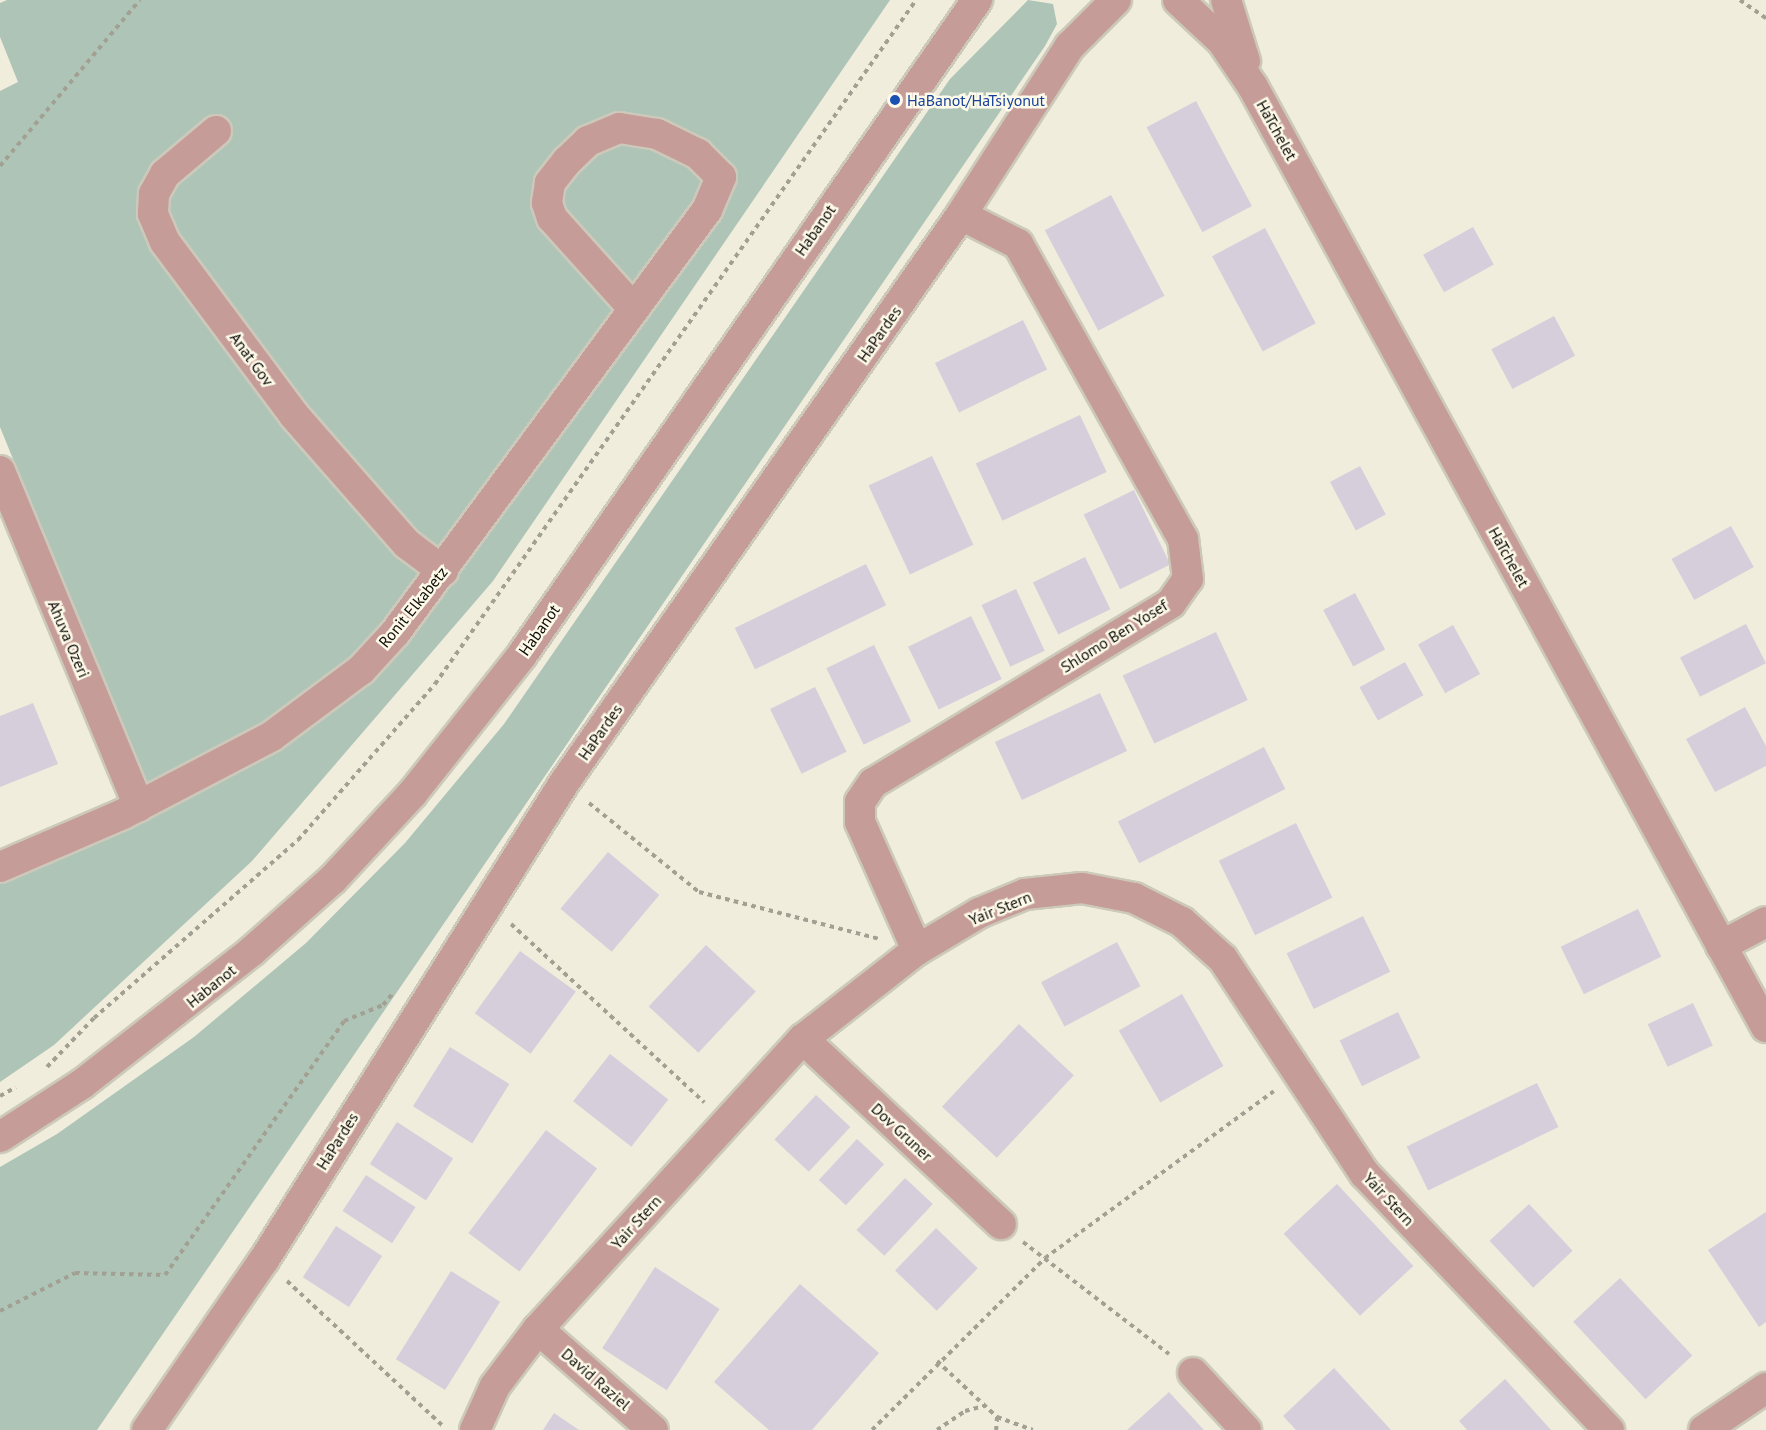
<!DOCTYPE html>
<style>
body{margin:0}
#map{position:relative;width:1766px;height:1430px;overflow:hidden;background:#f0eddd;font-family:"PT Sans",sans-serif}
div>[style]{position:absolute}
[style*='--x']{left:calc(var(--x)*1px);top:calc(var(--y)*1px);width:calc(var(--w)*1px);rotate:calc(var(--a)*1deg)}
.green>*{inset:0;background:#adc4b6}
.building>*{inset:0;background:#d7cedc;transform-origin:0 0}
.path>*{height:4px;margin-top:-2px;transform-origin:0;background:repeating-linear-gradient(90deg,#a2a093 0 4.5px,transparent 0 9px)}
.roads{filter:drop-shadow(2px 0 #ccc9bb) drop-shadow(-2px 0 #ccc9bb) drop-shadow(0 2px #ccc9bb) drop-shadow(0 -2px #ccc9bb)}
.minor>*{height:30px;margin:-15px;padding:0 15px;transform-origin:15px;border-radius:15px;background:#c59c97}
.dots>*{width:16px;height:16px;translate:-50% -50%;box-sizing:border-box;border:3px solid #fefaea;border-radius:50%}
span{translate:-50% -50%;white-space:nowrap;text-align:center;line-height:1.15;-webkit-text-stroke:5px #fefaea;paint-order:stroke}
.transit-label{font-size:16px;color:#164399}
.left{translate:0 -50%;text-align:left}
.street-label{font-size:16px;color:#0d0c07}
</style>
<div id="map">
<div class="green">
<i style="clip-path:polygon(7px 0,890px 0,493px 581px,252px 861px,54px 1045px,0 1082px,0 884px,158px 815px,0 427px,0 91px,18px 82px,0 37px,0 3px)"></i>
<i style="clip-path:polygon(1028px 0,1053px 4px,1057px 24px,1045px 46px,97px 1430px,0 1430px,0 1167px,57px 1134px,194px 1037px,306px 943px,405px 843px,504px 724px,950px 79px)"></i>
</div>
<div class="building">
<i style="left:1196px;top:101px;width:119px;height:56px;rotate:62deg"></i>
<i style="left:1111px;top:195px;width:114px;height:75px;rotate:62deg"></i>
<i style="left:1473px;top:227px;width:43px;height:57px;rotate:61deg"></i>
<i style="left:1265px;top:228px;width:108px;height:60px;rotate:62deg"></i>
<i style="left:1554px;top:316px;width:45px;height:71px;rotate:62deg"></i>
<i style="left:1023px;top:320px;width:55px;height:98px;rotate:64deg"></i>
<i style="left:1080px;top:415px;width:63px;height:115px;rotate:65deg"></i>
<i style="left:932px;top:456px;width:98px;height:70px;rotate:65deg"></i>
<i style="left:1360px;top:466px;width:55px;height:34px;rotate:62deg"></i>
<i style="left:1134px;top:490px;width:83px;height:56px;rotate:64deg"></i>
<i style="left:1731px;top:526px;width:47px;height:68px;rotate:61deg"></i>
<i style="left:1085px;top:557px;width:58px;height:58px;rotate:64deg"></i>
<i style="left:866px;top:564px;width:46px;height:146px;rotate:64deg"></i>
<i style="left:1016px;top:589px;width:68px;height:38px;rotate:65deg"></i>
<i style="left:1355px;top:593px;width:64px;height:36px;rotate:62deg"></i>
<i style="left:971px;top:616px;width:70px;height:70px;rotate:64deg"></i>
<i style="left:1746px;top:624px;width:44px;height:74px;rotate:63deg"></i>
<i style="left:1453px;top:625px;width:56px;height:40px;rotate:61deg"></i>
<i style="left:1216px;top:632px;width:75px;height:103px;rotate:65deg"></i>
<i style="left:874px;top:645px;width:85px;height:53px;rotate:64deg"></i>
<i style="left:1405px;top:662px;width:38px;height:52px;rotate:61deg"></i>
<i style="left:815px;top:687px;width:72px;height:50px;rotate:64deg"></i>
<i style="left:1100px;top:693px;width:64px;height:116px;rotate:65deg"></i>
<i style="clip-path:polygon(33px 703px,58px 764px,0 787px,0 716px)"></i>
<i style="clip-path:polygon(1745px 707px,1766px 746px,1766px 766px,1715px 792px,1686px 739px)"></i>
<i style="left:1264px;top:747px;width:47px;height:164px;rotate:63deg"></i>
<i style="left:1296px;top:823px;width:83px;height:86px;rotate:64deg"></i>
<i style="left:608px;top:852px;width:67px;height:74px;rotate:40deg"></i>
<i style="left:1638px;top:909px;width:53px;height:86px;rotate:64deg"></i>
<i style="left:1363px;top:916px;width:62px;height:85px;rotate:64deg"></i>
<i style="left:1117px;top:942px;width:50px;height:86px;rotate:62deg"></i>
<i style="left:706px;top:945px;width:68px;height:84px;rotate:43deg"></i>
<i style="left:520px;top:951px;width:69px;height:77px;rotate:36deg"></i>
<i style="left:1182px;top:994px;width:83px;height:73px;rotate:60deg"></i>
<i style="left:1693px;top:1003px;width:47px;height:50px;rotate:65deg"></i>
<i style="left:1398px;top:1012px;width:51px;height:65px;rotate:64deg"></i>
<i style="left:1019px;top:1024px;width:75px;height:113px;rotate:43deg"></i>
<i style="left:450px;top:1047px;width:70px;height:70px;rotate:32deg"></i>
<i style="left:610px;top:1054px;width:74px;height:60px;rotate:38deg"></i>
<i style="left:1537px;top:1083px;width:49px;height:145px;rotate:64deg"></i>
<i style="left:816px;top:1095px;width:47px;height:61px;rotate:43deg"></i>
<i style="left:397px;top:1122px;width:67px;height:50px;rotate:33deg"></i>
<i style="left:546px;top:1130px;width:64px;height:129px;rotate:37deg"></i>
<i style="left:857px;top:1139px;width:37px;height:56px;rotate:43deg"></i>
<i style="left:366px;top:1175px;width:59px;height:43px;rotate:33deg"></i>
<i style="left:905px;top:1178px;width:38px;height:71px;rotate:43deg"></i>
<i style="left:1337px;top:1184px;width:112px;height:73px;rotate:47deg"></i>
<i style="left:1529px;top:1204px;width:64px;height:54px;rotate:47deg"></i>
<i style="clip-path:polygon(1766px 1212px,1766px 1322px,1759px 1327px,1708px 1250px)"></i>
<i style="left:336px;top:1226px;width:55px;height:61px;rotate:33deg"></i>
<i style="left:936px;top:1228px;width:58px;height:59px;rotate:44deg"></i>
<i style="left:655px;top:1267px;width:77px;height:97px;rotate:33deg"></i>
<i style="left:451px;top:1271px;width:58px;height:104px;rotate:32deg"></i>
<i style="left:1620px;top:1278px;width:106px;height:64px;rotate:47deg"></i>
<i style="clip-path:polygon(800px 1284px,879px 1353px,812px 1430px,769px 1430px,714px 1382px)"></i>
<i style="clip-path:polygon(1334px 1368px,1391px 1430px,1296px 1430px,1283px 1416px)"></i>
<i style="clip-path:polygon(1505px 1379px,1551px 1430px,1467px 1430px,1459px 1421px)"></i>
<i style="clip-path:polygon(1169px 1392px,1204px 1430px,1127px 1430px)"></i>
<i style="clip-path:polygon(554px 1413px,579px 1430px,543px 1430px)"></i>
</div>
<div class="path">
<i style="--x:1740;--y:0;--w:32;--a:35"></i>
<i style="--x:0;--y:166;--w:217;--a:-49.9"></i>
<i style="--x:589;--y:803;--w:141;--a:39"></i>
<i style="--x:699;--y:892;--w:186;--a:14.6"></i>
<i style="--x:511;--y:924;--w:263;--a:42.7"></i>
<i style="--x:47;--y:1067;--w:68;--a:-46.2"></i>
<i style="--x:94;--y:1018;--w:271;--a:-41.1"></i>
<i style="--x:298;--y:840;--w:208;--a:-48.7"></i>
<i style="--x:435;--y:684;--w:836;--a:-54.88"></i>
<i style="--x:0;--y:1096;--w:18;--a:-29"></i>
<i style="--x:1023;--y:1242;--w:184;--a:37.5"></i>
<i style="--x:287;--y:1281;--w:214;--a:42.9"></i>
<i style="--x:0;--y:1311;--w:84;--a:-26.9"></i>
<i style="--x:75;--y:1273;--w:90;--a:1.3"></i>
<i style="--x:165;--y:1275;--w:311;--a:-54.8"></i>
<i style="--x:344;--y:1021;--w:42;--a:-22.3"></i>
<i style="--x:383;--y:1005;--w:16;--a:-50"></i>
<i style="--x:937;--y:1361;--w:82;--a:43"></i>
<i style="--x:997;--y:1417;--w:13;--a:94"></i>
<i style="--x:997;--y:1417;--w:38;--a:20"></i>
<i style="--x:872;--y:1430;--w:244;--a:-44.8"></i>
<i style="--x:1045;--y:1258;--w:283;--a:-36.1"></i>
<i style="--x:937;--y:1430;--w:34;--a:-34"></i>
<i style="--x:965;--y:1411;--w:20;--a:-15"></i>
</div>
<div class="roads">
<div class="minor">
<i style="--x:1178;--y:0;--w:60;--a:43"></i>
<i style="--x:1222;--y:41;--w:55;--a:56"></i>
<i style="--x:1253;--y:87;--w:1071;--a:61.38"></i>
<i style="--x:1226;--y:0;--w:64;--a:72.7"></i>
<i style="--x:216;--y:131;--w:67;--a:139.9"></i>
<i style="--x:165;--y:174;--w:23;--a:119"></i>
<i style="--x:154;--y:194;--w:20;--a:93"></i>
<i style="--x:153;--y:214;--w:30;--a:67"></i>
<i style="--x:165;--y:242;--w:214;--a:53.3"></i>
<i style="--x:293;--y:414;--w:173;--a:48.8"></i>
<i style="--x:407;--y:544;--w:45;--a:36.9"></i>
<i style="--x:0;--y:471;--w:363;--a:67.5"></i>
<i style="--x:0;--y:867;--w:134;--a:-23.3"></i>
<i style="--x:123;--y:814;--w:168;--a:-27.6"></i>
<i style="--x:272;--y:736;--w:111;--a:-36.6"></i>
<i style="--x:361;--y:670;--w:50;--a:-47.4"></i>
<i style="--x:395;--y:633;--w:526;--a:-53.59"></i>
<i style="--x:707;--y:210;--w:36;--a:-67"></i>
<i style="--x:721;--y:177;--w:33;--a:-135"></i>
<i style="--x:698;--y:154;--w:46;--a:-154"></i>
<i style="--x:657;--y:134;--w:38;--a:-171"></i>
<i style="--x:619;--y:128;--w:34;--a:157"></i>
<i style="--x:588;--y:141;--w:29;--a:136"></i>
<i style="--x:567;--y:161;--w:28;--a:128"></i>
<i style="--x:550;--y:183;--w:20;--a:99"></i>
<i style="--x:547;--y:203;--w:16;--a:72"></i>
<i style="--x:552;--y:218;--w:121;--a:48"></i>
<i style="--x:1721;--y:946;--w:51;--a:-28.1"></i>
<i style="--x:917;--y:950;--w:140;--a:-114"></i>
<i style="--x:860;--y:822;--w:20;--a:-90"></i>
<i style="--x:860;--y:802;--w:23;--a:-56"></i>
<i style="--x:873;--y:783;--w:348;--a:-31.1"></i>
<i style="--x:1171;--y:603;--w:29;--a:-55"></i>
<i style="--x:1188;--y:579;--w:40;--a:-97.1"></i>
<i style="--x:1183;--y:539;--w:338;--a:-119.2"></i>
<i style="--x:1018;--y:244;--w:64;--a:-153"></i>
<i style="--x:803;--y:1039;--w:271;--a:43.1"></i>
<i style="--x:0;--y:1137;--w:98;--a:-32.9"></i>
<i style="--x:82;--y:1084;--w:216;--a:-38"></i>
<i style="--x:252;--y:951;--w:108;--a:-41.6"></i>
<i style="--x:333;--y:879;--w:116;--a:-47.1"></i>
<i style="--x:412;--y:794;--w:177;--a:-51.6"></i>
<i style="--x:522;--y:655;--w:798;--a:-55.21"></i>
<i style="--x:538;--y:1329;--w:153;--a:41.3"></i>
<i style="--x:1193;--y:1373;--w:78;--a:47.1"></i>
<i style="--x:147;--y:1430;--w:206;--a:-55.5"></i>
<i style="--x:264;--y:1260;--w:563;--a:-57.83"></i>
<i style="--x:564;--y:783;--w:693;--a:-55.05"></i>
<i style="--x:961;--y:215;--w:201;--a:-57.2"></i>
<i style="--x:1070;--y:46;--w:65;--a:-45"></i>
<i style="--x:475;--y:1430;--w:48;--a:-65.6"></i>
<i style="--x:495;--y:1386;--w:71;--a:-53"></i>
<i style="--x:538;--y:1329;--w:393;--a:-47.6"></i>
<i style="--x:803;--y:1039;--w:145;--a:-38"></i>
<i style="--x:917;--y:950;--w:72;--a:-30.8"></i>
<i style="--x:979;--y:913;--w:50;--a:-22.4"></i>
<i style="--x:1025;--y:894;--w:57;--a:-6"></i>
<i style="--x:1082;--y:888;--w:53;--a:10.9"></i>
<i style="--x:1134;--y:898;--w:54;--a:26.6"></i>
<i style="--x:1182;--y:922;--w:55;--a:42.1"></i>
<i style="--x:1223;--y:959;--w:258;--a:56.6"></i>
<i style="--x:1365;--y:1174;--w:354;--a:46.4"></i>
<i style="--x:1704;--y:1430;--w:75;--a:-34.1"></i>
</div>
</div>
<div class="dots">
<i style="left:895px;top:100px;background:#1a4fb4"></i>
</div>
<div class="transit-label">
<span class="left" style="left:907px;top:100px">HaBanot/HaTsiyonut</span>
</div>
<div class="street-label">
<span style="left:1277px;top:130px;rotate:61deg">HaTchelet</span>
<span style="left:815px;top:230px;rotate:-55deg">Habanot</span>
<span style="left:879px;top:334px;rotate:-55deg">HaPardes</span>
<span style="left:252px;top:359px;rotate:54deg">Anat Gov</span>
<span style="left:1509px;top:557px;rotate:61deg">HaTchelet</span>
<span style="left:413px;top:607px;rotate:-51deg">Ronit Elkabetz</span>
<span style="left:539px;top:630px;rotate:-55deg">Habanot</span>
<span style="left:1114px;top:636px;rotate:-32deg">Shlomo Ben Yosef</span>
<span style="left:69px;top:639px;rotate:67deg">Ahuva Ozeri</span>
<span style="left:600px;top:732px;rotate:-55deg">HaPardes</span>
<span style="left:1000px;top:908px;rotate:-22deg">Yair Stern</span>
<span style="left:211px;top:986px;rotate:-39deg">Habanot</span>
<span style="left:902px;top:1132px;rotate:43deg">Dov Gruner</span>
<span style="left:337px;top:1141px;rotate:-58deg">HaPardes</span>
<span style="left:1389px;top:1199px;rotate:47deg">Yair Stern</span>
<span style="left:636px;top:1222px;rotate:-48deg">Yair Stern</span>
<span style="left:596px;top:1379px;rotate:41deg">David Raziel</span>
</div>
</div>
